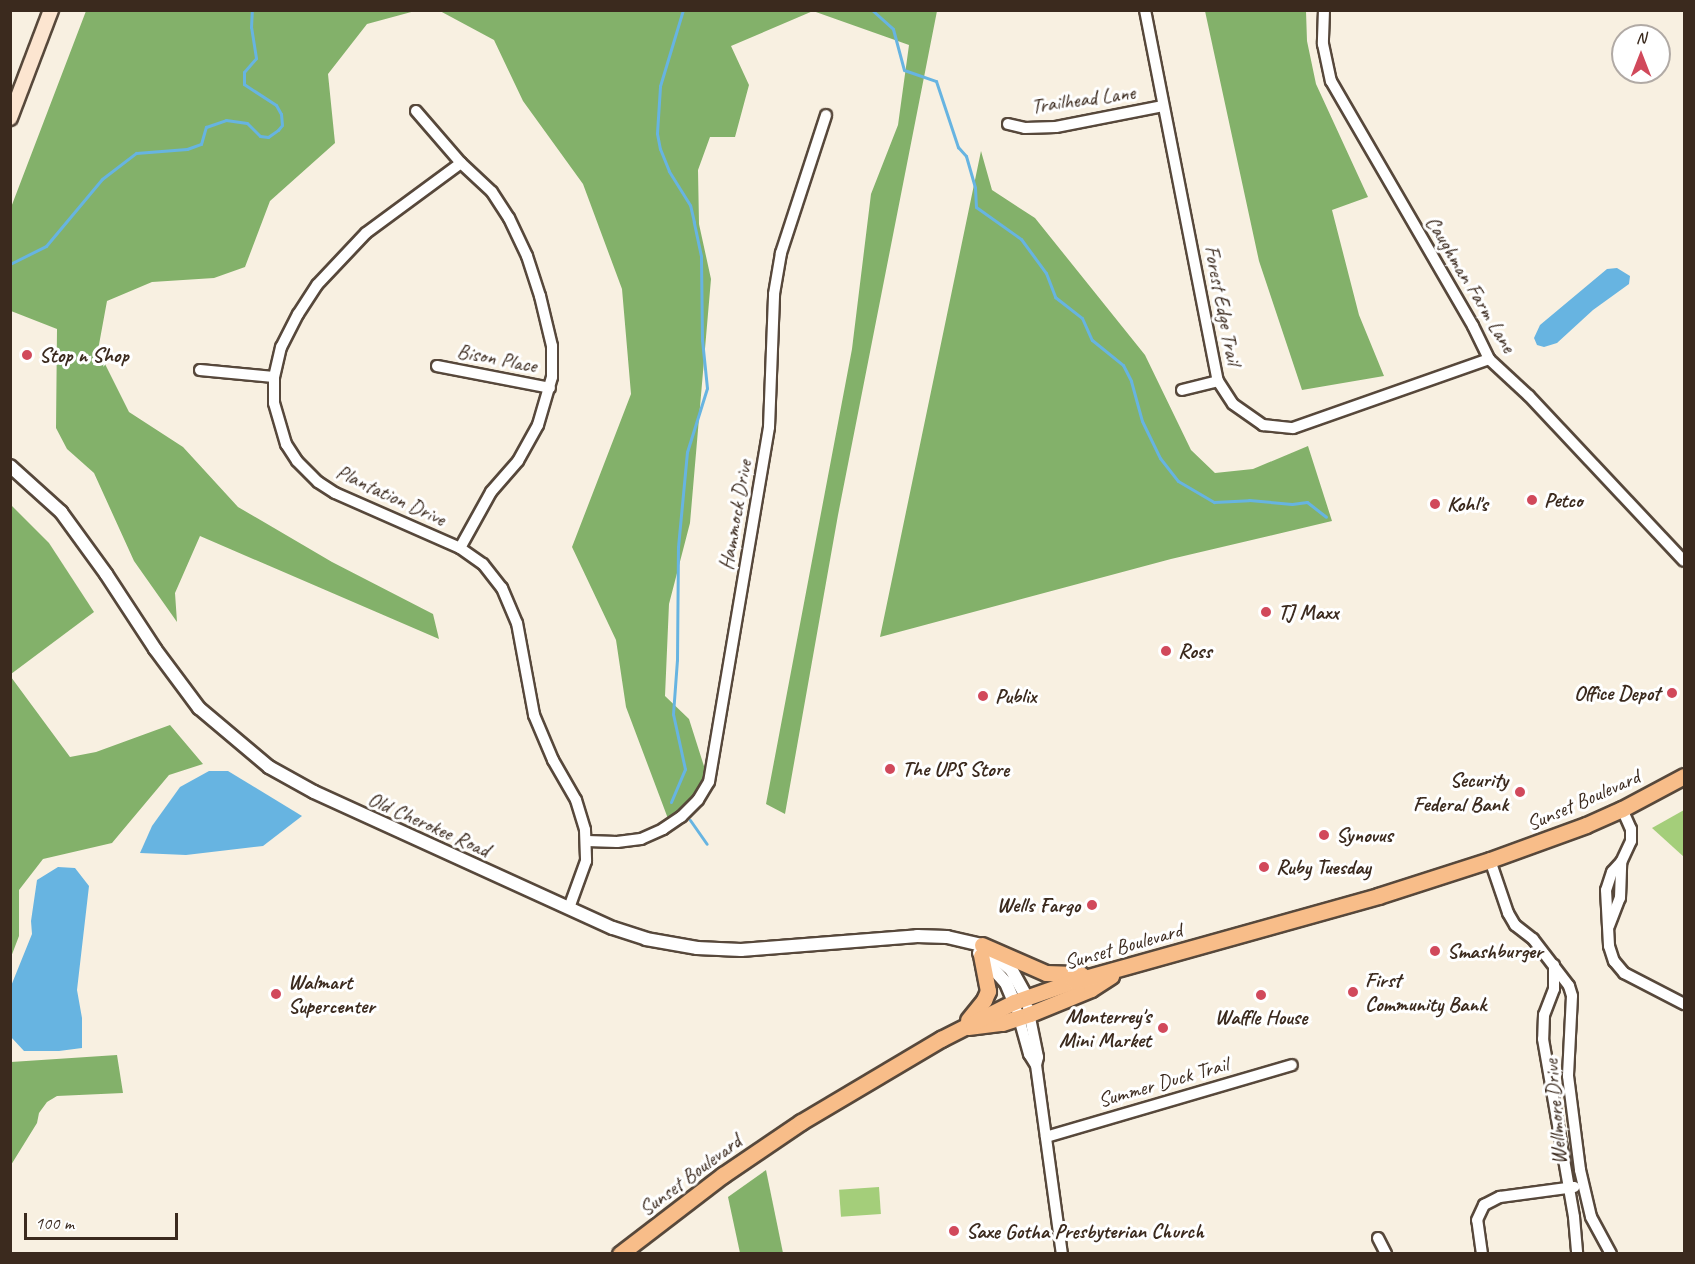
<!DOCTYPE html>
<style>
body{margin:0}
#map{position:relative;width:1695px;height:1264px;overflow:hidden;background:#f8f0e1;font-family:Caveat,sans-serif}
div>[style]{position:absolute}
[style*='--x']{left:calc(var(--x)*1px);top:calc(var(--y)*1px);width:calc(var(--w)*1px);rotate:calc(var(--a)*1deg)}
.green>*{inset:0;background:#a4ce7a;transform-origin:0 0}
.forest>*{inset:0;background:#83b16a}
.water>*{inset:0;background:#67b4e1}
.stream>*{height:3px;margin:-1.5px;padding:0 1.5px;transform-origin:1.5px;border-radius:1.5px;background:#67b4e1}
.roads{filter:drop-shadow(2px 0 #57483b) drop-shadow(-2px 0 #57483b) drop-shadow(0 2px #57483b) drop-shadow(0 -2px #57483b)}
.minor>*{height:10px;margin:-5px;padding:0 5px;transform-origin:5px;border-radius:5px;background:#fff}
.tertiary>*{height:12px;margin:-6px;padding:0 6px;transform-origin:6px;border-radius:6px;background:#fff}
.secondary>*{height:14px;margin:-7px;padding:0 7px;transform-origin:7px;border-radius:7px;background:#fce5d0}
.primary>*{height:15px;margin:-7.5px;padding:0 7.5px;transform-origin:7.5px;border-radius:7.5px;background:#f8bd89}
.dots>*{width:16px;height:16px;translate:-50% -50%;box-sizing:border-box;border:3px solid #fff;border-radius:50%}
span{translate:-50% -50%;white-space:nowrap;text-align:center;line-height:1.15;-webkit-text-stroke:6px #fff;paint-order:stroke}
.street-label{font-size:21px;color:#3b2a1e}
.poi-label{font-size:21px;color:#3b2a1e;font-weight:700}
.left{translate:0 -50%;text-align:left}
.right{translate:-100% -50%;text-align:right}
.frame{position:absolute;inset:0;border:12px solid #3b2a1e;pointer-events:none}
.north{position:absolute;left:1611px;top:24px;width:60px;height:60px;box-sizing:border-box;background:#fff;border:2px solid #b1aaa5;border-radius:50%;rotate:0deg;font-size:16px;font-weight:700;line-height:24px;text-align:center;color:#3b2a1e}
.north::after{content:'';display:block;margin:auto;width:21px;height:27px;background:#d1495b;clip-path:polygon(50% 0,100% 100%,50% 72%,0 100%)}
.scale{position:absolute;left:24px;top:1213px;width:154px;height:27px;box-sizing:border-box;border:3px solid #3b2a1e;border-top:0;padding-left:8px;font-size:18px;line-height:21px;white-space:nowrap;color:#3b2a1e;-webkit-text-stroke:4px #fff;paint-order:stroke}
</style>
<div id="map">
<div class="green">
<i style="clip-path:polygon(1684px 810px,1684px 857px,1652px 828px)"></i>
<i style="left:879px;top:1187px;width:27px;height:40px;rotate:86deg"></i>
</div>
<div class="forest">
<i style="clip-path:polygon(86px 11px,415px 11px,367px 24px,328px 74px,335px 143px,270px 201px,245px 267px,214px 278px,152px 282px,107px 301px,98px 350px,129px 412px,183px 447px,238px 507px,332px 562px,433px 614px,439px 639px,200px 536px,175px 593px,177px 622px,134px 561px,94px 473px,67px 449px,56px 428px,57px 329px,11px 311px,10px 210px)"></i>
<i style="clip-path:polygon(440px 11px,937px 11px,838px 515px,785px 814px,766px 804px,852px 349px,871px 194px,898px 125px,909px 45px,813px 11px,731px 46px,749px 85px,735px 137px,710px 137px,698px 170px,699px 224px,711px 279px,690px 523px,669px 604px,665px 696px,689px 719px,709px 782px,670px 824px,626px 707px,616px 640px,572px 547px,631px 394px,622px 289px,583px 184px,523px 101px,494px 40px)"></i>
<i style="clip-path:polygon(1205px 11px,1306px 11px,1307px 41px,1316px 84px,1368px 197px,1332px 210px,1359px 315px,1384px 376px,1302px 390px,1259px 261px)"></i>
<i style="clip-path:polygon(981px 151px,992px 190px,1035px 218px,1145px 355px,1191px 450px,1215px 473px,1253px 469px,1308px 446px,1332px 521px,1171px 559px,880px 637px)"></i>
<i style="clip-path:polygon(10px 504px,49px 543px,94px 612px,11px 674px)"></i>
<i style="clip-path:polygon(11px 677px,70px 757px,96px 752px,170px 725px,203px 764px,169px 775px,112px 843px,43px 859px,19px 890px,19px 936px,11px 957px)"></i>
<i style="clip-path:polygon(117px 1055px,123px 1093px,57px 1096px,47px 1102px,39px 1113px,37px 1123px,11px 1165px,11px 1058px,11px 1062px)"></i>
<i style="clip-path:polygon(766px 1170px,783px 1253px,740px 1253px,728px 1197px)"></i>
</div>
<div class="water">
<i style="clip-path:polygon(1617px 268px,1630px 276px,1629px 284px,1593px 310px,1557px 343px,1544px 347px,1537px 345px,1534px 338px,1540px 325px,1607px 269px)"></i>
<i style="clip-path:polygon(209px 771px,228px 771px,302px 816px,263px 846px,186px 855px,140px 853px,152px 826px,180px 787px)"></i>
<i style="clip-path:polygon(58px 867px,75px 868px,89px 886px,77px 990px,82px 1018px,82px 1048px,59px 1051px,24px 1051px,11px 1037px,11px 986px,32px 934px,31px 921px,37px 880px)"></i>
</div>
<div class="stream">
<i style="--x:872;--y:10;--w:28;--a:42"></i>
<i style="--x:893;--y:29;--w:42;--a:75"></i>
<i style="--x:904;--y:70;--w:34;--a:19"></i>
<i style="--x:936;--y:81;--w:70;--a:71.6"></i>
<i style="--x:958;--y:147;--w:12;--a:48"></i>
<i style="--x:966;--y:156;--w:33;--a:74"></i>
<i style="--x:975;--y:188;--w:19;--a:87"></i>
<i style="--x:976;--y:207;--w:55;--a:35.4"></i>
<i style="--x:1021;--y:239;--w:42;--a:53.7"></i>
<i style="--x:1046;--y:273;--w:26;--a:69"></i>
<i style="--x:1055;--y:297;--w:34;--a:38"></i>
<i style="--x:1082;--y:318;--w:24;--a:66"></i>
<i style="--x:1092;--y:340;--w:40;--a:39"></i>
<i style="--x:1123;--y:365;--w:18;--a:63"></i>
<i style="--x:1131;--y:381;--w:41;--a:74.6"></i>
<i style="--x:1142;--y:421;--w:41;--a:64.1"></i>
<i style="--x:1160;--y:458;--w:29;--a:52"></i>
<i style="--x:1178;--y:481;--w:42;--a:30.3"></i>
<i style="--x:1214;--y:502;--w:35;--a:-3"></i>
<i style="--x:1249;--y:500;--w:43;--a:5.3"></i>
<i style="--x:1292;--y:504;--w:15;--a:-8"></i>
<i style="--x:1307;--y:502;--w:24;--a:38"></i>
<i style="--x:10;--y:264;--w:40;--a:-26.6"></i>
<i style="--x:46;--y:246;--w:87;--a:-50.1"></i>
<i style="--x:102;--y:179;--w:43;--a:-37.4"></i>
<i style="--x:136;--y:153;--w:51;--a:-4.5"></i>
<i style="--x:187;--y:149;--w:15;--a:-20"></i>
<i style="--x:201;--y:144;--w:18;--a:-74"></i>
<i style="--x:206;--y:127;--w:21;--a:-19"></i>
<i style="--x:226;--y:120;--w:21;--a:8"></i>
<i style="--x:247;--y:123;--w:18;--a:45"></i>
<i style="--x:260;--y:136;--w:8;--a:7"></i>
<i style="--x:268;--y:137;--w:12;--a:-35"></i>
<i style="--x:278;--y:130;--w:6;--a:-51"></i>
<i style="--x:282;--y:125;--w:11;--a:-95"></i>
<i style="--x:281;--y:114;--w:10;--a:-119"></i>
<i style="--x:276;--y:105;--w:38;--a:-147"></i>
<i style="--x:244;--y:84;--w:12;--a:-90"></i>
<i style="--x:244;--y:72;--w:18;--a:-49"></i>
<i style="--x:256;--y:58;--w:31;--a:-99"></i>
<i style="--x:251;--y:27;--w:17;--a:-87"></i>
<i style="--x:671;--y:802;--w:36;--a:-67"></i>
<i style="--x:685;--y:769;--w:56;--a:-102.3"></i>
<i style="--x:673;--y:714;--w:54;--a:-85.8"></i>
<i style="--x:677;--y:660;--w:113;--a:-89.5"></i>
<i style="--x:678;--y:547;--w:95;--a:-84.6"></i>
<i style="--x:687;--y:452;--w:67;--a:-72.6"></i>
<i style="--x:707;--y:388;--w:48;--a:-95.9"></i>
<i style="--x:702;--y:340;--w:84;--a:-90.7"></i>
<i style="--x:701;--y:256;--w:35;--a:-102"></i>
<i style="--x:694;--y:222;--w:17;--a:-103"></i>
<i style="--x:690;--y:205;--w:40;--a:-122"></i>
<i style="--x:669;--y:171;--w:24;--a:-112"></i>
<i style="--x:660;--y:149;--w:16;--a:-101"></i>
<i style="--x:657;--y:133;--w:47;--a:-86.3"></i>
<i style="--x:660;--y:86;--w:79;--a:-73.2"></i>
<i style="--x:690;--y:820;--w:29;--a:55"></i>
</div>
<div class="roads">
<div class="minor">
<i style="--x:1145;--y:10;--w:378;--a:78.9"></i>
<i style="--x:1218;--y:381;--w:27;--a:57"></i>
<i style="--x:1233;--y:404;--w:37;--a:35"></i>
<i style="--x:1263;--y:425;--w:30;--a:6"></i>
<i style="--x:1293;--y:428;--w:208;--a:-19.4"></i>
<i style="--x:1324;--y:10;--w:34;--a:92"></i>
<i style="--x:1323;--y:44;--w:38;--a:78"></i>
<i style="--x:1331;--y:81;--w:283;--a:59.9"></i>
<i style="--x:1473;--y:326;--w:37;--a:64"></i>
<i style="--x:1489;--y:359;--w:54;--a:42.8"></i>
<i style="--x:1529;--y:396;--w:226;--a:46.8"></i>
<i style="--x:416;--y:111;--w:69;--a:49.1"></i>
<i style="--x:461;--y:163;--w:42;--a:43.1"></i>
<i style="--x:492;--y:192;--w:31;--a:57"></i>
<i style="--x:509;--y:218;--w:42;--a:64.7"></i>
<i style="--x:527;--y:256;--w:42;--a:72"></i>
<i style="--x:540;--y:296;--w:51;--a:76.5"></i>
<i style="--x:552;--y:346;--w:31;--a:90"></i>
<i style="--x:552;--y:377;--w:50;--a:106.3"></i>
<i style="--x:538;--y:425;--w:41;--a:119.1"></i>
<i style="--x:518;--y:461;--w:41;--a:131.1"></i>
<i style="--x:491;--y:492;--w:64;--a:119"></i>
<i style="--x:1008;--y:124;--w:17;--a:13"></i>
<i style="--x:1025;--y:128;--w:31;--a:-2"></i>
<i style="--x:1056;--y:127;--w:109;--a:-11.1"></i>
<i style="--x:461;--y:163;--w:118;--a:143.6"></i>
<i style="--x:366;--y:233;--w:71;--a:133.3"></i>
<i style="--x:317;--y:285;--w:35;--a:123"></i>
<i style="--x:298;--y:314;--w:37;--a:117"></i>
<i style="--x:281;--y:347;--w:31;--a:103"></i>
<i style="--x:274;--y:377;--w:26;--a:90"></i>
<i style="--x:274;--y:403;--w:43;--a:73.7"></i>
<i style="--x:286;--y:444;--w:20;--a:57"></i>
<i style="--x:297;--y:461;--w:30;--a:45"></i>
<i style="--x:318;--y:482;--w:20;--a:33"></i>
<i style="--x:335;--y:493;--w:137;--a:23.7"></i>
<i style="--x:460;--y:548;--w:28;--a:35"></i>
<i style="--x:483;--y:564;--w:31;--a:52"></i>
<i style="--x:502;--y:588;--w:38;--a:67"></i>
<i style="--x:517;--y:623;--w:94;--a:79.5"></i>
<i style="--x:534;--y:715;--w:49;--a:67.1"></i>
<i style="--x:553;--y:760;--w:46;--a:60.1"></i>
<i style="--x:576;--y:800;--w:31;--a:73"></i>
<i style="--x:585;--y:830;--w:31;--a:88"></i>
<i style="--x:586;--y:861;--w:50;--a:109.9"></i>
<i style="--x:437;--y:366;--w:115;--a:11"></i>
<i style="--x:200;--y:370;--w:74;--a:5.4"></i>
<i style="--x:1182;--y:390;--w:37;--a:-14"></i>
<i style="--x:1622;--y:809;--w:22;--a:66"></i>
<i style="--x:1631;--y:829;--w:12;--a:90"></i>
<i style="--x:1631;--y:841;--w:23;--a:115"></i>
<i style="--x:1621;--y:862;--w:13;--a:132"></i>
<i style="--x:1612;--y:872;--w:19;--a:108"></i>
<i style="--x:1606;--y:890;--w:56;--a:86.9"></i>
<i style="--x:1609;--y:946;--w:16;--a:72"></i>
<i style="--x:1614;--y:961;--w:16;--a:50"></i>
<i style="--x:1624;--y:973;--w:68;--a:27.3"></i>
<i style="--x:587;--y:841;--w:30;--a:2"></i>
<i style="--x:617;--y:842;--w:24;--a:-7"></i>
<i style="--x:641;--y:839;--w:24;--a:-24"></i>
<i style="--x:663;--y:829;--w:22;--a:-34"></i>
<i style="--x:681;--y:817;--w:24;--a:-45"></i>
<i style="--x:698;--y:800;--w:21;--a:-59"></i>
<i style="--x:709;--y:782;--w:360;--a:-80.4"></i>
<i style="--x:769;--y:427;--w:133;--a:-87.8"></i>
<i style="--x:774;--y:294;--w:42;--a:-80.3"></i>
<i style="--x:781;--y:253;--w:145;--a:-71.9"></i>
<i style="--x:1490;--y:860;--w:56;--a:71.2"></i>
<i style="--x:1508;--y:913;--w:14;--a:60"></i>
<i style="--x:1515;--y:925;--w:23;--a:38"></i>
<i style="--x:1533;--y:939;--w:59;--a:52.5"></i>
<i style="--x:1569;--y:986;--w:10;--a:73"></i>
<i style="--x:1572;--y:996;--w:80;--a:92.9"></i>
<i style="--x:1568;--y:1076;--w:95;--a:82.7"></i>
<i style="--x:1580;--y:1170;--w:48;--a:76.8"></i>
<i style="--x:1591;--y:1217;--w:42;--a:61.6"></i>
<i style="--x:1609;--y:926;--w:30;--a:-69"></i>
<i style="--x:1620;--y:898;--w:36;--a:-88"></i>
<i style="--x:1554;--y:965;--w:24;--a:90"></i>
<i style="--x:1554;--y:989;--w:28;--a:111"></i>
<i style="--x:1544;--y:1015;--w:24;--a:92"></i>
<i style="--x:1543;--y:1039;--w:181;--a:80.1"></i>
<i style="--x:1574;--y:1217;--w:37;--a:85"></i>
<i style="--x:1028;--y:1008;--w:50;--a:78.5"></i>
<i style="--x:1038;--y:1057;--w:8;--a:104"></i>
<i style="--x:1036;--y:1065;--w:191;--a:82.2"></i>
<i style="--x:1017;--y:1011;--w:45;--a:74.4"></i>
<i style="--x:1029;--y:1054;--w:13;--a:58"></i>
<i style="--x:1046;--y:1137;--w:256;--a:-16.3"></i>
<i style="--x:1378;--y:1238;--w:18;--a:63"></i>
<i style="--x:1482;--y:1254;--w:34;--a:-98"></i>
<i style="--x:1477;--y:1220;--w:17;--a:-65"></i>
<i style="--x:1484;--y:1205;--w:18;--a:-27"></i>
<i style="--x:1500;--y:1197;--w:75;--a:-7.7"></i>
</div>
<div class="tertiary">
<i style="--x:10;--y:466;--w:69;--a:42"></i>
<i style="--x:61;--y:512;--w:77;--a:54"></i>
<i style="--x:106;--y:574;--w:90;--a:56.8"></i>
<i style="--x:155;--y:649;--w:74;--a:53.3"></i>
<i style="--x:199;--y:708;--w:92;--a:40.1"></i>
<i style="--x:269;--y:767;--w:51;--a:29.1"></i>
<i style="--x:314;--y:792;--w:328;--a:24.5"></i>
<i style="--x:613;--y:928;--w:35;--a:18"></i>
<i style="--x:646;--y:939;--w:52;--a:10"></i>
<i style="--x:697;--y:948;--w:44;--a:2.6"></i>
<i style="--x:741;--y:950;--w:177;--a:-4.5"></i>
<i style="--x:917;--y:936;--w:30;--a:2"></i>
<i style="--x:947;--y:937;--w:36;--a:13"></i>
<i style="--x:982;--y:945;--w:38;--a:40"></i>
<i style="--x:1011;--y:969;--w:33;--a:61"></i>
<i style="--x:979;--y:953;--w:40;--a:48"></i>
<i style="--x:1006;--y:983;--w:21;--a:67"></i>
</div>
<div class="secondary">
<i style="--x:10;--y:118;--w:116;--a:-69.2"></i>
</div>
<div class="primary">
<i style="--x:982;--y:945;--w:70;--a:23.6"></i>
<i style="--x:1046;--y:973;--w:35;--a:2"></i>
<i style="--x:968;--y:1020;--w:26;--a:-51"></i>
<i style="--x:984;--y:1000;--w:10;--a:-66"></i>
<i style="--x:988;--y:991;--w:36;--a:-101"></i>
<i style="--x:968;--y:1027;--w:34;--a:-7"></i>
<i style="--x:1002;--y:1023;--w:29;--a:-18"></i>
<i style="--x:1030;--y:1014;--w:66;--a:-22.3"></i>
<i style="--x:1091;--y:989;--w:24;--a:-33"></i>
<i style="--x:620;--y:1254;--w:130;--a:-37.5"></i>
<i style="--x:723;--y:1175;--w:94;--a:-34.2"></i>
<i style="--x:801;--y:1122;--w:163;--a:-30.7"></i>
<i style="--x:941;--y:1039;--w:82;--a:-26.9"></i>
<i style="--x:1014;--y:1002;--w:64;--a:-19.3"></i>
<i style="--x:1074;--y:981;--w:316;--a:-15.6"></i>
<i style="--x:1378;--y:896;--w:118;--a:-17.8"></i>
<i style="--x:1490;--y:860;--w:102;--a:-20"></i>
<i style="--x:1586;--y:825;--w:39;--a:-24"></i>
<i style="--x:1622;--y:809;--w:70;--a:-28"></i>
</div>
</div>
<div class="dots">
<i style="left:27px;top:355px;background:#d1495b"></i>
<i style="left:1532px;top:500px;background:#d1495b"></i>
<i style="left:1435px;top:504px;background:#d1495b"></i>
<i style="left:1266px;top:612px;background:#d1495b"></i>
<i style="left:1166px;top:651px;background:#d1495b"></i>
<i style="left:1672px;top:693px;background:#d1495b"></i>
<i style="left:983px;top:696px;background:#d1495b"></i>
<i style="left:890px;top:769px;background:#d1495b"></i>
<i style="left:1520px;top:792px;background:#d1495b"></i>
<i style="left:1324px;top:835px;background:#d1495b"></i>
<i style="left:1264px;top:867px;background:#d1495b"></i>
<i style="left:1092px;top:905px;background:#d1495b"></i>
<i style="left:1435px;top:951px;background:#d1495b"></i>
<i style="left:1353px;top:992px;background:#d1495b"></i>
<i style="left:276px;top:994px;background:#d1495b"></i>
<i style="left:1261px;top:995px;background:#d1495b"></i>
<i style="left:1163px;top:1028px;background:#d1495b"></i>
<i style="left:954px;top:1231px;background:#d1495b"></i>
</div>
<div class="street-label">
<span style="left:1083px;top:99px;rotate:-8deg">Trailhead Lane</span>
<span style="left:1471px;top:284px;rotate:59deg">Caughman Farm Lane</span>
<span style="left:1223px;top:305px;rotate:79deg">Forest Edge Trail</span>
<span style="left:497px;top:358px;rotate:11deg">Bison Place</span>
<span style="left:391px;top:495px;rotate:25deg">Plantation Drive</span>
<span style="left:735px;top:515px;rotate:-80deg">Hammock Drive</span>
<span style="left:1583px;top:800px;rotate:-24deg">Sunset Boulevard</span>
<span style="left:429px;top:824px;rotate:24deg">Old Cherokee Road</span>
<span style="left:1123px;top:946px;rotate:-16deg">Sunset Boulevard</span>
<span style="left:1163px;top:1082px;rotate:-16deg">Summer Duck Trail</span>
<span style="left:1555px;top:1112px;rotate:-95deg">Wellmore Drive</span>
<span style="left:690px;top:1175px;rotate:-37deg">Sunset Boulevard</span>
</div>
<div class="poi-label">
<span class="left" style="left:39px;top:355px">Stop n Shop</span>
<span class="left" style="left:1544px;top:500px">Petco</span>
<span class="left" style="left:1447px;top:504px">Kohl's</span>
<span class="left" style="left:1278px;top:612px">TJ Maxx</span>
<span class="left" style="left:1178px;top:651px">Ross</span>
<span class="right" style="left:1660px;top:693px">Office Depot</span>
<span class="left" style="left:995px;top:696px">Publix</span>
<span class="left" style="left:902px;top:769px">The UPS Store</span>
<span class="right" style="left:1508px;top:792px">Security<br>Federal Bank</span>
<span class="left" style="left:1336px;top:835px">Synovus</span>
<span class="left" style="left:1276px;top:867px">Ruby Tuesday</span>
<span class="right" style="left:1080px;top:905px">Wells Fargo</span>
<span class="left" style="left:1447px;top:951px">Smashburger</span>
<span class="left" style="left:1365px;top:992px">First<br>Community Bank</span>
<span class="left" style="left:288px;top:994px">Walmart<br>Supercenter</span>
<span class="right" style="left:1151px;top:1028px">Monterrey's<br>Mini Market</span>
<span style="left:1261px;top:1017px">Waffle House</span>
<span class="left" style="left:966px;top:1231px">Saxe Gotha Presbyterian Church</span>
</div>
<div class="frame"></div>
<div class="north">N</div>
<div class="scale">100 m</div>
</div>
